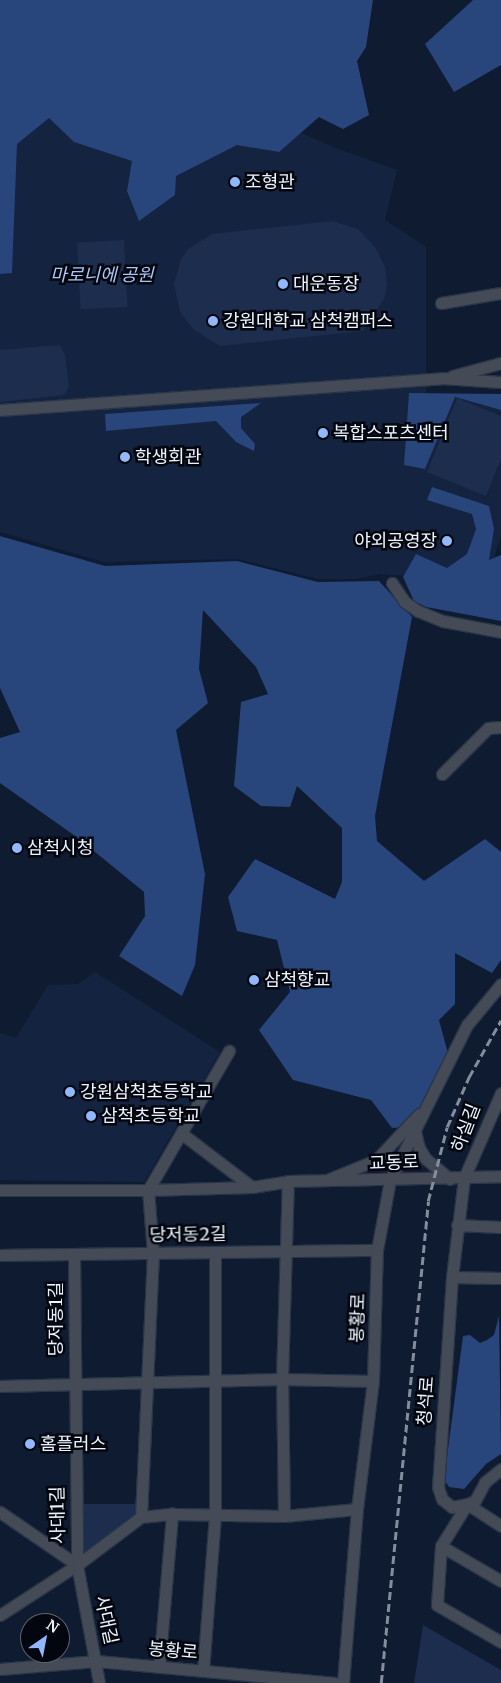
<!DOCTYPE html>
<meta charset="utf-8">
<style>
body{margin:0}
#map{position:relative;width:501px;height:1683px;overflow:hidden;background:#0f1b31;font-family:Merriweather,"Noto Sans KR",serif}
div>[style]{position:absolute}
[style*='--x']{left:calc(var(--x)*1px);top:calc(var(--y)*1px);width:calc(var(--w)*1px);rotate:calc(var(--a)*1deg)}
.built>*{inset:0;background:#14233f}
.green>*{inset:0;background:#1d2d4d;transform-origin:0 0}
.forest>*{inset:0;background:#28457c}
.roads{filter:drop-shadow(1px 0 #2a3549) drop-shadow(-1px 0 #2a3549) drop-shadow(0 1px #2a3549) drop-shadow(0 -1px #2a3549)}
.minor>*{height:11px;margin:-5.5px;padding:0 5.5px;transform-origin:5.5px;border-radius:5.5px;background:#444b56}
.rail>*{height:2.5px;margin-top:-1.25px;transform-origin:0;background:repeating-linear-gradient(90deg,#848d9c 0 8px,transparent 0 12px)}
.dots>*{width:14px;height:14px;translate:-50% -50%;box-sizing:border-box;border:2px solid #03060f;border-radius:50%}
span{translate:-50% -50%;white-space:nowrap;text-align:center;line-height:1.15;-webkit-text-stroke:5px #03060f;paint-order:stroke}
.poi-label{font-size:18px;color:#eef4fd}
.left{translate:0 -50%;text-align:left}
.right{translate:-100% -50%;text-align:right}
.park-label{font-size:18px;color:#abc7f9;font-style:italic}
.street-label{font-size:18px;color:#eef4fd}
.north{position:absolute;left:20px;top:1613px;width:50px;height:50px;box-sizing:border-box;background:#03060f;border:1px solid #61656e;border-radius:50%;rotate:33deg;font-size:14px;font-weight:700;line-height:20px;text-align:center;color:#eef4fd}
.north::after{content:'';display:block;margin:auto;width:18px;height:22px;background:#91b8fd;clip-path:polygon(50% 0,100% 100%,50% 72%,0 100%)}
</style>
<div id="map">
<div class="built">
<i style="clip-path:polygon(0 3px,336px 148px,397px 170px,385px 220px,426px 247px,426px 398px,501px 396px,501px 535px,487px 582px,380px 574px,356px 579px,318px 579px,238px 559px,104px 562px,0 532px)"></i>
<i style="clip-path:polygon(95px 972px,220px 1052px,144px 1182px,0 1180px,0 1033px,16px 1038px,48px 985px,78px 984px)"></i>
</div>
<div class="green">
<i style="clip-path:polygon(332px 221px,358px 229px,375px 247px,385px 267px,387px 284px,385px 297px,363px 331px,220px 346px,194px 330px,180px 312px,174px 284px,181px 259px,188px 249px,212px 234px)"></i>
<i style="left:124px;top:240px;width:67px;height:47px;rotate:87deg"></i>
<i style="clip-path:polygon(60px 345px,65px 355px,69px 387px,64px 395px,0 402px,0 350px)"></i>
<i style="clip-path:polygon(457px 398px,501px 416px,501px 459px,486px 496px,427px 472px)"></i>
<i style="clip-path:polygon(78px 1504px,141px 1504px,140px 1522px,79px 1560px)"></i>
<i style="clip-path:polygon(423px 1625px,501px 1670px,501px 1683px,414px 1683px)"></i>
</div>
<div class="forest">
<i style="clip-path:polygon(0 0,373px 0,366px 47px,357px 61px,369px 115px,343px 129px,319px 117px,279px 152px,237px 145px,176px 176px,175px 195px,139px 221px,127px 191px,132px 161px,74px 142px,49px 118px,17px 144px,12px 273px,0 274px)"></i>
<i style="clip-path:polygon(473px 0,501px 0,501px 65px,454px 92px,425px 44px)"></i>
<i style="clip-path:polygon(409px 393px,501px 394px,501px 410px,455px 397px,425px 469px,404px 465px)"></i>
<i style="clip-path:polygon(261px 403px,241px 417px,241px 428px,255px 444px,254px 451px,236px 442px,216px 421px,106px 431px,105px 414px)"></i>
<i style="clip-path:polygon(432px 487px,489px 506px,494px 529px,489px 560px,501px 555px,501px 621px,426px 607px,414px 601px,403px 577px,416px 554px,447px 568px,467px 554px,476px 529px,472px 514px,427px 500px)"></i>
<i style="clip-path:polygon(0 536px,105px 566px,237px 561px,318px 582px,379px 581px,412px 617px,375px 816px,377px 841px,424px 881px,485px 839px,501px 852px,501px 960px,492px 973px,455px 953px,455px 1004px,439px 1020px,450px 1061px,408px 1127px,392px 1128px,371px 1100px,293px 1080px,259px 1030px,290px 992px,277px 940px,237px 931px,228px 897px,255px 859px,335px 899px,342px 882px,342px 828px,297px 786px,290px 807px,261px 806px,234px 786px,241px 702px,268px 694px,256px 667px,203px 610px,199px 669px,208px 703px,176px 730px,205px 874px,195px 965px,182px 996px,119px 956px,145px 916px,144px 892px,78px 838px,0 783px,0 738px,20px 732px,0 688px)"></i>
<i style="clip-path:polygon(499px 1316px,501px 1454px,486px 1464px,464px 1489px,449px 1487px,444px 1479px,463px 1336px,470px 1335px,480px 1343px,487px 1340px,494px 1335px)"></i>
</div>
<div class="roads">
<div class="minor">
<i style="--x:441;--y:303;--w:61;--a:-9.5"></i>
<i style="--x:452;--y:376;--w:51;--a:-14.9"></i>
<i style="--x:0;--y:410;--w:443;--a:-4.1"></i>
<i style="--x:442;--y:378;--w:59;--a:3.9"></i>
<i style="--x:392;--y:583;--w:23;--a:56"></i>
<i style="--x:405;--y:602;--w:16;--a:35"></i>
<i style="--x:418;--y:611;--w:27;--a:22"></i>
<i style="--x:443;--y:621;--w:59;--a:10.7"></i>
<i style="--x:442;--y:774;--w:65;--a:-45"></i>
<i style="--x:488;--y:728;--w:13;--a:-4"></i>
<i style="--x:501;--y:1093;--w:93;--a:113.5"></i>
<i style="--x:464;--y:1178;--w:100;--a:96.9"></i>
<i style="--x:452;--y:1277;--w:210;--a:93.8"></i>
<i style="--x:438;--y:1487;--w:13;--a:72"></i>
<i style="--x:442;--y:1499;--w:13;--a:39"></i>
<i style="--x:452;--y:1507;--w:15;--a:-11"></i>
<i style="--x:467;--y:1504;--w:40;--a:32.9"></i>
<i style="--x:415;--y:1131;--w:17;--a:77"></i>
<i style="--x:419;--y:1148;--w:13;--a:58"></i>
<i style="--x:426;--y:1159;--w:31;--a:40"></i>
<i style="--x:181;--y:1133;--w:89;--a:37.3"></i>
<i style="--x:329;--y:1179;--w:51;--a:-22"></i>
<i style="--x:376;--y:1160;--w:63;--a:-46.9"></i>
<i style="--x:0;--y:1190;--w:148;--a:0"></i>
<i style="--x:148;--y:1190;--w:104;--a:-1.7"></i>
<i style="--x:252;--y:1187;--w:36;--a:-9"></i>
<i style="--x:288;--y:1181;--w:213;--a:-1.3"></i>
<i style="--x:457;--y:1225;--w:44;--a:2.6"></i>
<i style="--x:74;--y:1254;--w:311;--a:89.4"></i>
<i style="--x:0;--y:1255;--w:377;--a:-0.8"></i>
<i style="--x:452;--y:1277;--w:49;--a:1.2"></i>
<i style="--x:0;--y:1386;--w:282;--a:-1.4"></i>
<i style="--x:282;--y:1379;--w:91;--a:1.3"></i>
<i style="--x:501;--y:1469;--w:21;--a:141"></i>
<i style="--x:485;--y:1482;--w:21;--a:118"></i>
<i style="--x:475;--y:1501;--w:9;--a:159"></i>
<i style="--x:467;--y:1504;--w:49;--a:121.8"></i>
<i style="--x:441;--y:1546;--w:59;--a:93.9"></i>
<i style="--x:437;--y:1605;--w:74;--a:30"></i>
<i style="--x:0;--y:1512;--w:93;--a:34.5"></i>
<i style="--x:77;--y:1565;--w:120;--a:79.4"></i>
<i style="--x:284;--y:1516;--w:137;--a:-90.8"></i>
<i style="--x:282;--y:1379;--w:198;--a:-88.3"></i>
<i style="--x:141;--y:1517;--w:264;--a:-87.4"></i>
<i style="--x:153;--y:1253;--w:63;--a:-94.5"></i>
<i style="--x:148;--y:1190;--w:161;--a:-59.8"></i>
<i style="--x:441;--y:1546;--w:69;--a:30.3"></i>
<i style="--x:0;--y:1615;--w:92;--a:-33"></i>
<i style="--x:77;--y:1565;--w:80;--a:-36.9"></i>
<i style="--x:141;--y:1517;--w:31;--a:-6"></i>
<i style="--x:172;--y:1514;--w:112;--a:1"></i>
<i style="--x:284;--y:1516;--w:73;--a:-5.5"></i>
<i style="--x:159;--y:1667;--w:154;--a:-85.1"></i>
<i style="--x:0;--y:1669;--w:97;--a:-4.7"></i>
<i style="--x:97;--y:1661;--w:239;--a:5.3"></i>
<i style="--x:203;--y:1671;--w:155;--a:-85.6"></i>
<i style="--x:215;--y:1516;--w:264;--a:-90"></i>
<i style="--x:343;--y:1683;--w:175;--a:-85.4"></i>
<i style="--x:357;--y:1509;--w:129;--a:-82.9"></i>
<i style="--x:373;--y:1381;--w:131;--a:-88.3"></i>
<i style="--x:377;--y:1250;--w:71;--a:-79.5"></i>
<i style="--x:390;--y:1180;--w:173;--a:-63.6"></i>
<i style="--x:467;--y:1025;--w:53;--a:-50.3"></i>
</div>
</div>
<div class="rail">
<i style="--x:381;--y:1683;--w:484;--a:-84.4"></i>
<i style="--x:428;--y:1201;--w:76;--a:-75.6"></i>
<i style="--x:447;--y:1127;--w:55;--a:-66.3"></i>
<i style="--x:469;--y:1077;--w:65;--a:-60.7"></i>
</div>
<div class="dots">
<i style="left:235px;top:182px;background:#91b8fd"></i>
<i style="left:283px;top:284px;background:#91b8fd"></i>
<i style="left:213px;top:321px;background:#91b8fd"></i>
<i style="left:323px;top:433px;background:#91b8fd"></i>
<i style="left:125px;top:457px;background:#91b8fd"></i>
<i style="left:447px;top:541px;background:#91b8fd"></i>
<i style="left:17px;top:848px;background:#91b8fd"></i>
<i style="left:254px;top:980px;background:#91b8fd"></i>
<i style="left:70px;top:1092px;background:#91b8fd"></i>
<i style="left:91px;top:1116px;background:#91b8fd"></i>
<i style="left:30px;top:1444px;background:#91b8fd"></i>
</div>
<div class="poi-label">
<span class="left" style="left:245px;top:182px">조형관</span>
<span class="left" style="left:293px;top:284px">대운동장</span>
<span class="left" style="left:223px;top:321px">강원대학교 삼척캠퍼스</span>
<span class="left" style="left:333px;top:433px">복합스포츠센터</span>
<span class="left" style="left:135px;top:457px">학생회관</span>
<span class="right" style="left:437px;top:541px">야외공영장</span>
<span class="left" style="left:27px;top:848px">삼척시청</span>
<span class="left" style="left:264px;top:980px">삼척향교</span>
<span class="left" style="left:80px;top:1092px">강원삼척초등학교</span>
<span class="left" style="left:101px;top:1116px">삼척초등학교</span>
<span class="left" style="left:40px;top:1444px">홈플러스</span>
</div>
<div class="park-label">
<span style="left:102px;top:275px">마로니에 공원</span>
</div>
<div class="street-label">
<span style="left:466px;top:1128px;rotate:-69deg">하실길</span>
<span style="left:394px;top:1163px;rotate:-2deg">교동로</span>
<span style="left:188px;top:1235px;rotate:-1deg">당저동2길</span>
<span style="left:358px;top:1318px;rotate:-88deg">봉황로</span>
<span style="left:56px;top:1319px;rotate:-90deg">당저동1길</span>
<span style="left:426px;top:1401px;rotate:-86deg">청석로</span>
<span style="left:58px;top:1515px;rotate:-91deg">사대1길</span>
<span style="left:106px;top:1620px;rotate:78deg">사대길</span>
<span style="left:173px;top:1651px;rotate:5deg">봉황로</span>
</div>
<div class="north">N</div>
</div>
